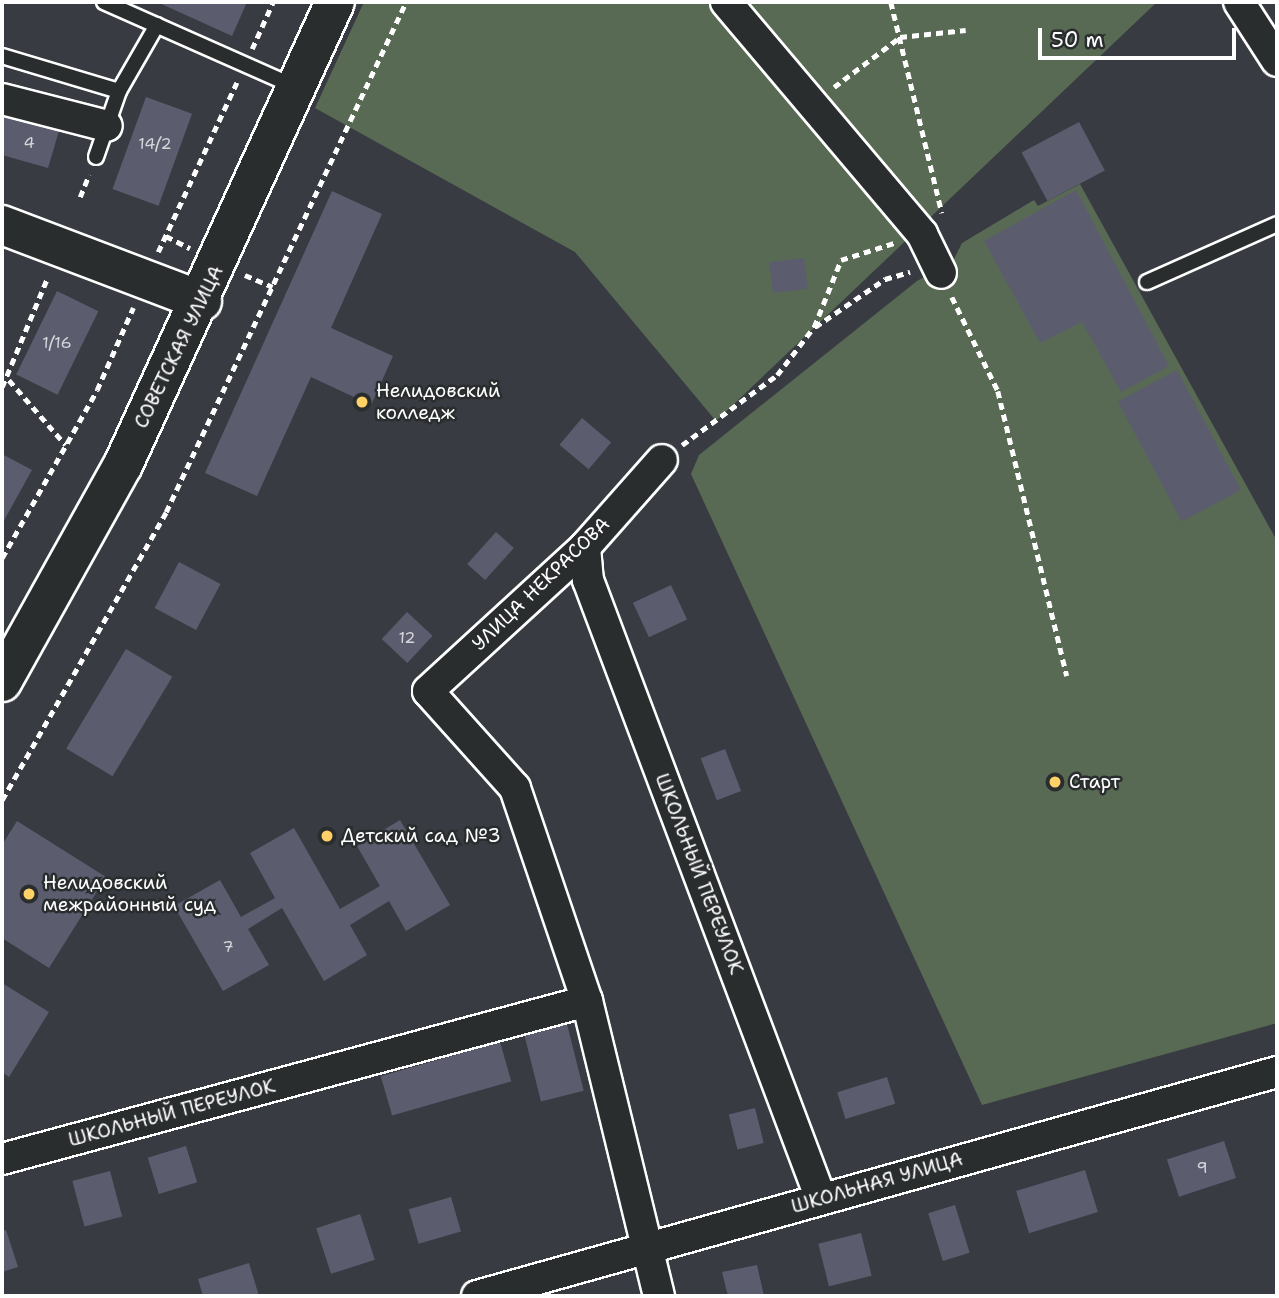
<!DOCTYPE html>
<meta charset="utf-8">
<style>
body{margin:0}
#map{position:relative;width:1279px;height:1298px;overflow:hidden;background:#393b42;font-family:"Shantell Sans",sans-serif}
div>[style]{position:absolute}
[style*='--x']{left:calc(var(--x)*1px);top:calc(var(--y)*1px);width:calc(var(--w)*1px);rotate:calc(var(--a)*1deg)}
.green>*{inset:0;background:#586a53}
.building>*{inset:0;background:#5b5d6f;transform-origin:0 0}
.path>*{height:4.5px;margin-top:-2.25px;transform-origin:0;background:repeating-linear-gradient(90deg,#fff 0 7px,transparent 0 12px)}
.roads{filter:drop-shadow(2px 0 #fff) drop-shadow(-2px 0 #fff) drop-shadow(0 2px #fff) drop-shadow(0 -2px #fff)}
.service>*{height:14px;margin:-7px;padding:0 7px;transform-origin:7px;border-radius:7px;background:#2a2d2e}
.minor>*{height:30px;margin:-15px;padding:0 15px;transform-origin:15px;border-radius:15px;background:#2a2d2e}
.secondary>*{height:38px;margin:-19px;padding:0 19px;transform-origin:19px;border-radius:19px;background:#2a2d2e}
.primary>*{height:38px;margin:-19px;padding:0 19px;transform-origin:19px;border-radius:19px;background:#2a2d2e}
.dots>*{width:19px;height:19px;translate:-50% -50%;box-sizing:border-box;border:4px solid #2a2d2e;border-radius:50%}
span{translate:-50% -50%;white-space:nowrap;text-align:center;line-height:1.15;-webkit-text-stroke:5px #2a2d2e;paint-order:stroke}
.number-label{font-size:16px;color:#d6d6db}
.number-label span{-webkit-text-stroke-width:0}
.street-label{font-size:19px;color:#fff}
.poi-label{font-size:19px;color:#fff}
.left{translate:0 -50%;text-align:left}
.frame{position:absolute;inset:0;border:4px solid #fff;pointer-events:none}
.scale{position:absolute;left:1038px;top:28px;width:198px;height:32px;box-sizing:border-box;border:4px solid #fff;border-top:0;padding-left:9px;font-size:21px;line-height:24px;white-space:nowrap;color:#fff;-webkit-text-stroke:5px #2a2d2e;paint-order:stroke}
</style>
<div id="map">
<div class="green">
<i style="clip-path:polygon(364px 2px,1157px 2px,716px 421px,575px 252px,315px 108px)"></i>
<i style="clip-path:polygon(1080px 184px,1277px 541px,1277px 1023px,982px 1105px,691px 474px,699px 455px,917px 281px,953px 261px,962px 243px,1034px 200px,1038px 206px)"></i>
</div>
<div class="building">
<i style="clip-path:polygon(157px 2px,247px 2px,232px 36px)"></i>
<i style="left:146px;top:97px;width:49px;height:98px;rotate:20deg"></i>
<i style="clip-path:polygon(2px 115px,59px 131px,48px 168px,2px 155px)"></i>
<i style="left:1079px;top:122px;width:55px;height:65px;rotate:62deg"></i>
<i style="clip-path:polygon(1076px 190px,1169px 366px,1121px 392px,1082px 322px,1040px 343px,984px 241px)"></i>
<i style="clip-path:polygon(332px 191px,382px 214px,331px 328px,393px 356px,371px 405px,311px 377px,257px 496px,205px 473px)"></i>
<i style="left:804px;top:258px;width:31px;height:35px;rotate:83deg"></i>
<i style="left:57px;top:291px;width:46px;height:93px;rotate:26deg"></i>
<i style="left:1177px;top:370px;width:136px;height:67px;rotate:62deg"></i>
<i style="left:582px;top:418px;width:38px;height:35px;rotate:40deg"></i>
<i style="clip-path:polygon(2px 454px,32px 470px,2px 524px)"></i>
<i style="left:496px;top:532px;width:24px;height:43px;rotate:42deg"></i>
<i style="left:179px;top:562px;width:47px;height:52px;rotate:28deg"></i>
<i style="left:671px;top:585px;width:38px;height:42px;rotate:65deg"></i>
<i style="left:407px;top:612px;width:35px;height:37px;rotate:43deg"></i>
<i style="left:126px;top:649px;width:54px;height:116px;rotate:31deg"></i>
<i style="left:725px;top:749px;width:45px;height:26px;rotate:69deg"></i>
<i style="clip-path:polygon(400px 820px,450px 905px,406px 931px,389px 901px,350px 925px,367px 955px,324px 981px,282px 908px,248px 929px,269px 965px,223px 991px,174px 906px,220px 880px,241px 917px,275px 898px,250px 853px,294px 828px,340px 909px,380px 886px,357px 846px)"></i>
<i style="clip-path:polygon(17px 821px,106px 877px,49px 968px,2px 938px,2px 845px)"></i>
<i style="clip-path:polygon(2px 983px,49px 1012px,9px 1077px,2px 1072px)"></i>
<i style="left:566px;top:1020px;width:73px;height:44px;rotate:76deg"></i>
<i style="left:500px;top:1042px;width:41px;height:124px;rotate:74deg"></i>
<i style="left:887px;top:1077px;width:28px;height:52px;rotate:73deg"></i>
<i style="left:755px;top:1108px;width:36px;height:27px;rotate:76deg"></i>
<i style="left:1224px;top:1141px;width:39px;height:60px;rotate:72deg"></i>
<i style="left:186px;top:1146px;width:38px;height:40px;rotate:73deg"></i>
<i style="left:1085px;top:1170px;width:44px;height:72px;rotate:73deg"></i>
<i style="left:110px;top:1171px;width:47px;height:39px;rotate:75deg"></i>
<i style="left:451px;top:1197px;width:36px;height:44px;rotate:74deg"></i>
<i style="left:955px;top:1205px;width:50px;height:28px;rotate:73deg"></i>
<i style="left:360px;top:1214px;width:48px;height:46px;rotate:72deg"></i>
<i style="clip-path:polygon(6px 1230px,18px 1267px,2px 1272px,2px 1231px)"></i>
<i style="left:861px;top:1233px;width:44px;height:44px;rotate:76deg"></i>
<i style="clip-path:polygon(249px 1263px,259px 1296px,203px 1296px,198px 1279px)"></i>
<i style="clip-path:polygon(757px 1265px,764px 1296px,728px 1296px,722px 1272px)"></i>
</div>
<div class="path">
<i style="--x:891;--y:2;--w:217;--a:76.4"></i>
<i style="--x:252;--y:49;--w:51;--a:-65.9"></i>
<i style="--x:834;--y:87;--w:83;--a:-37.1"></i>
<i style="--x:900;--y:37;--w:66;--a:-6.1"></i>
<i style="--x:80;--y:197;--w:24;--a:-68"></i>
<i style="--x:166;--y:236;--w:27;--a:27"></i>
<i style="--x:158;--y:252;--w:187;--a:-65.1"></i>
<i style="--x:245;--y:275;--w:30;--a:23"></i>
<i style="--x:952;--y:297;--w:105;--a:63.9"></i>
<i style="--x:998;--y:391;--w:293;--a:76.4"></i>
<i style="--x:815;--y:327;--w:85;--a:-34.4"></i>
<i style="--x:885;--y:279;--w:26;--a:-16"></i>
<i style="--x:9;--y:380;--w:86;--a:48.8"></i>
<i style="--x:2;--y:387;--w:117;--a:-67.4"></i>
<i style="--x:682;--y:445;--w:118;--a:-36.4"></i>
<i style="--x:777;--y:375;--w:61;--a:-52.4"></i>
<i style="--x:814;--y:327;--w:72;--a:-68.1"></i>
<i style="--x:841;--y:260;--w:56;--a:-17.8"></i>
<i style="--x:2;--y:558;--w:193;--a:-60.5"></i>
<i style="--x:97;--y:390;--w:90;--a:-66.3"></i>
<i style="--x:2;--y:800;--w:331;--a:-60.3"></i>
<i style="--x:166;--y:512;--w:564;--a:-64.8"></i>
</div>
<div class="roads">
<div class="service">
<i style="--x:104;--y:2;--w:210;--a:23.9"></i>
<i style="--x:2;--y:56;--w:122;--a:16.7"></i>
<i style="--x:119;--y:91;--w:76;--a:-60.1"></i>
<i style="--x:96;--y:157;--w:70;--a:-70.8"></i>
<i style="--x:1147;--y:282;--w:142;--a:-24"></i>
</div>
<div class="minor">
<i style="--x:726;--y:2;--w:304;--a:49.8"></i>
<i style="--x:922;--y:234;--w:43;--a:64"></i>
<i style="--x:1239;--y:2;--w:70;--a:57.2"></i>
<i style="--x:2;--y:99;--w:108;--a:14.4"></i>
<i style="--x:585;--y:547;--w:33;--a:85"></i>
<i style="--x:588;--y:580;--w:661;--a:69.37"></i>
<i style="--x:2;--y:1159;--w:606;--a:-15.11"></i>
<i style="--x:477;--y:1296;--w:831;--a:-15.64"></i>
<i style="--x:659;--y:1296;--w:304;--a:-103.7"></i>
<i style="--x:587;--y:1001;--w:225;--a:-108.7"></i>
<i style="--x:515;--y:788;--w:130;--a:-131.9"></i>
<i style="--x:428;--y:691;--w:213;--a:-42.5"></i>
<i style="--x:585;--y:547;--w:116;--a:-48.5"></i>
</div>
<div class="secondary">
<i style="--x:2;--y:225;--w:214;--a:20.8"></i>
</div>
<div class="primary">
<i style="--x:2;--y:682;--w:248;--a:-60.9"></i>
<i style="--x:123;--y:465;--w:509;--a:-65.4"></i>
</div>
</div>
<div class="dots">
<i style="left:362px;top:402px;background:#ffd166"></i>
<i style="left:1055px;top:782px;background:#ffd166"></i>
<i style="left:327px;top:836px;background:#ffd166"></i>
<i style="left:29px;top:894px;background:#ffd166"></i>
</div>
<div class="number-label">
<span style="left:29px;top:143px">4</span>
<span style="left:155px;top:144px">14/2</span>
<span style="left:57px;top:343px">1/16</span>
<span style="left:407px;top:638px">12</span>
<span style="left:228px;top:947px">7</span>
<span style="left:1202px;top:1168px">9</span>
</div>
<div class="street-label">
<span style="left:179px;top:347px;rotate:-64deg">СОВЕТСКАЯ УЛИЦА</span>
<span style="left:541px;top:584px;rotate:-44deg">УЛИЦА НЕКРАСОВА</span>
<span style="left:699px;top:874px;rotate:69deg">ШКОЛЬНЫЙ ПЕРЕУЛОК</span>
<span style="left:172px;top:1113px;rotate:-15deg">ШКОЛЬНЫЙ ПЕРЕУЛОК</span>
<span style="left:877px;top:1183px;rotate:-16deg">ШКОЛЬНАЯ УЛИЦА</span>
</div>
<div class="poi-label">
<span class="left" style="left:376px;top:402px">Нелидовский<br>колледж</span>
<span class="left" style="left:1069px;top:782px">Старт</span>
<span class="left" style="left:341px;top:836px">Детский сад №3</span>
<span class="left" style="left:43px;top:894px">Нелидовский<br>межрайонный суд</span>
</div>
<div class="frame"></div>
<div class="scale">50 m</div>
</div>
